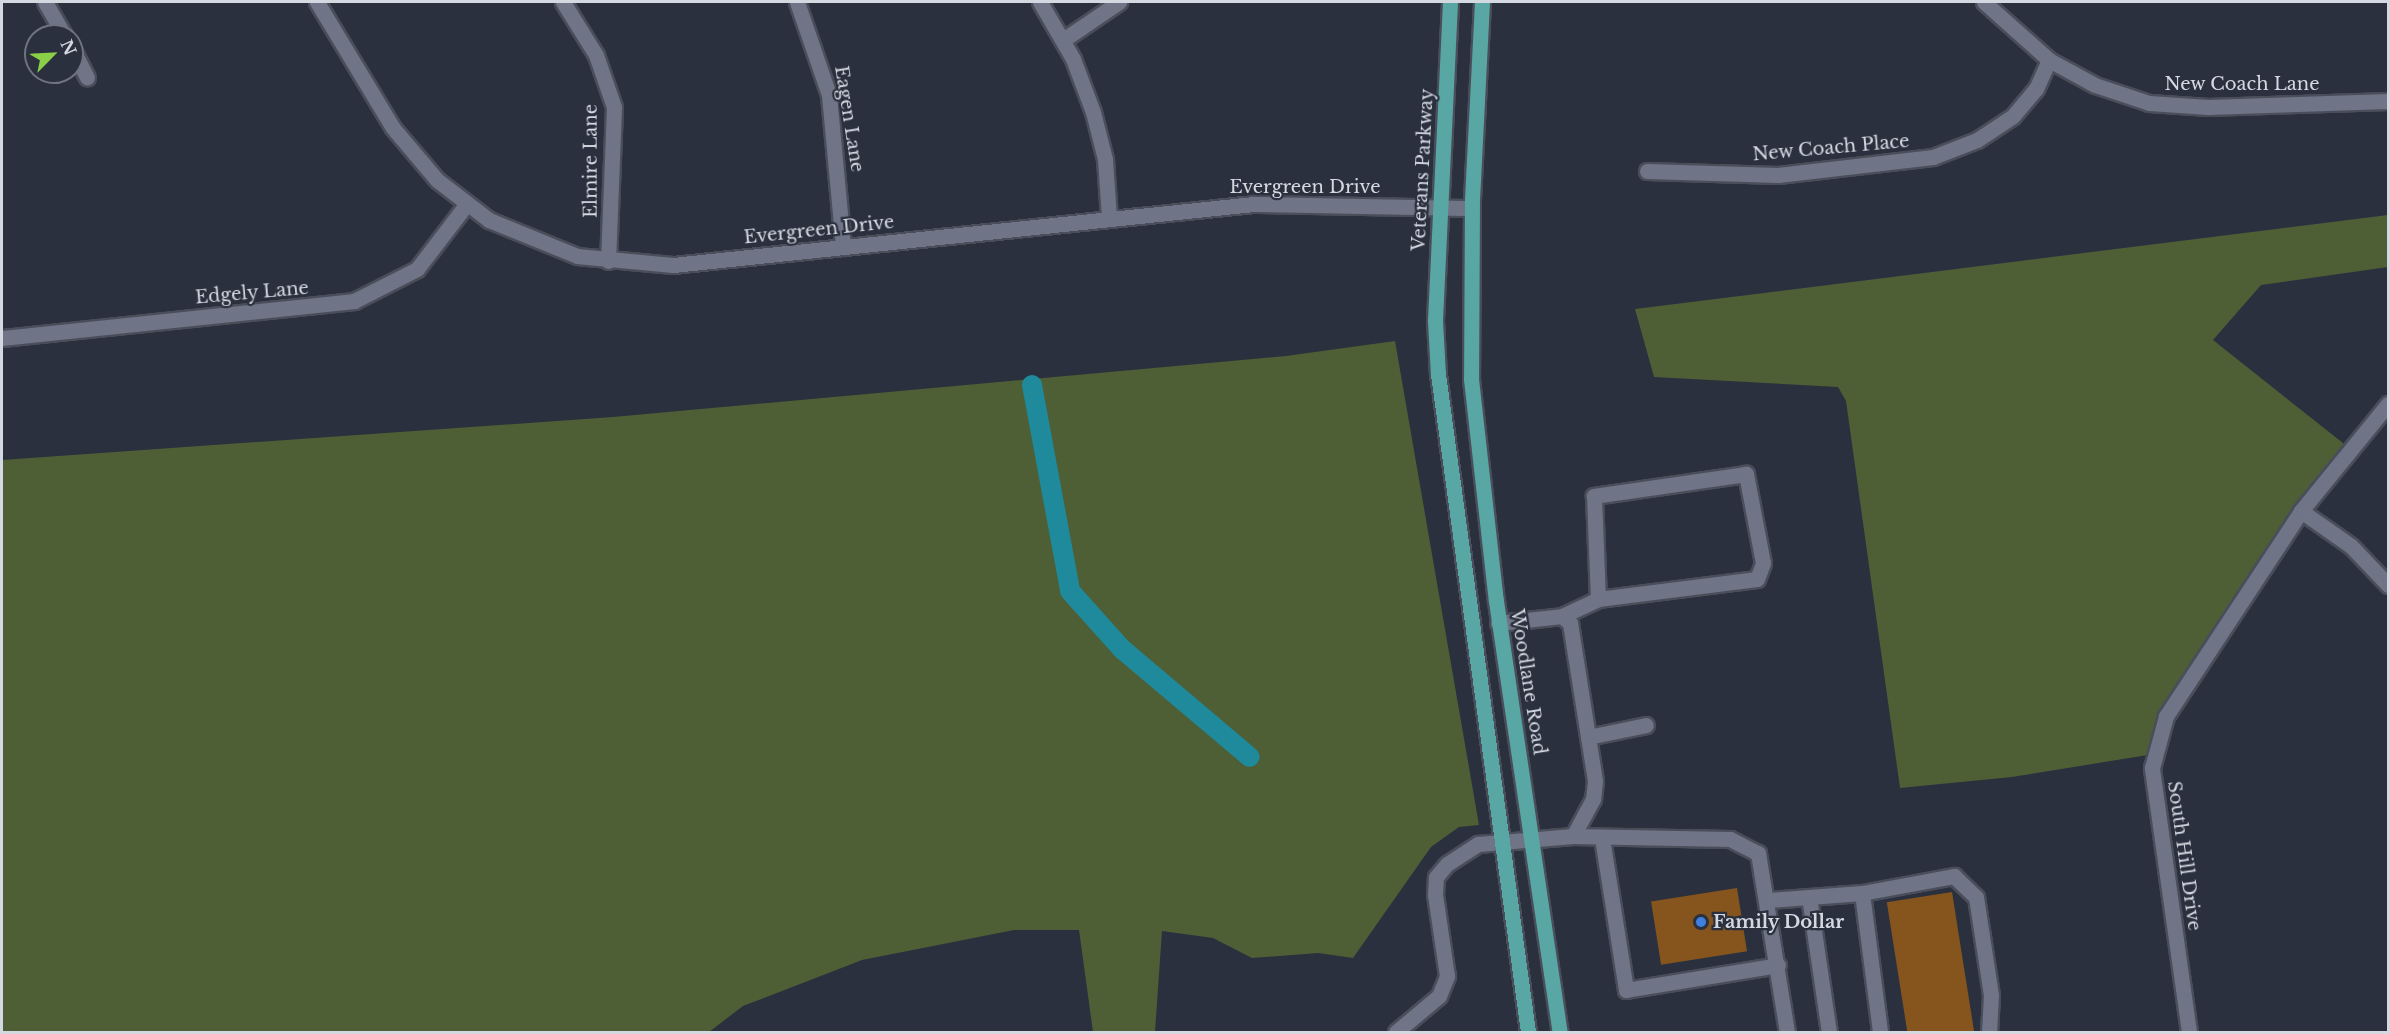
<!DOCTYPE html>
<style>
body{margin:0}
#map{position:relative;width:2390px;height:1034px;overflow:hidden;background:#2a303e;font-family:"Libre Baskerville",serif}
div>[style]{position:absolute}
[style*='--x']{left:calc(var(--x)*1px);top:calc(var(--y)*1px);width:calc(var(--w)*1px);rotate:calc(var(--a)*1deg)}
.green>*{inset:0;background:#4e5e35}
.canal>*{height:20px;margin:-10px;padding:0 10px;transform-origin:10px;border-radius:10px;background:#1e8a9c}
.building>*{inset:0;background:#86551e;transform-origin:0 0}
.roads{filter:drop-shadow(2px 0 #494e5a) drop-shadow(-2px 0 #494e5a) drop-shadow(0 2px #494e5a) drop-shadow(0 -2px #494e5a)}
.minor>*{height:15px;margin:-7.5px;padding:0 7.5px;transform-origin:7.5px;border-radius:7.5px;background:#6f7586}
.major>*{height:15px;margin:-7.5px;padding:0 7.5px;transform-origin:7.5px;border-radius:7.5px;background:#58a7a5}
.dots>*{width:16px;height:16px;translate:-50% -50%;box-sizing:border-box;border:3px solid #2a303e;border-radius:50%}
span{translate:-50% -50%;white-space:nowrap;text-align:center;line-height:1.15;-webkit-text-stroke:4.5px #2a303e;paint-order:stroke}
.street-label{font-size:18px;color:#d4d8e1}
.poi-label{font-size:18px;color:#d4d8e1;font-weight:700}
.left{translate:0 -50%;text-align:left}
.frame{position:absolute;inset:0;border:3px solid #d4d8e1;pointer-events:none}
.north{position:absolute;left:24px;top:24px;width:60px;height:60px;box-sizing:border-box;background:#2a303e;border:2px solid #6e737f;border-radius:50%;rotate:66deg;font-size:16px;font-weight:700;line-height:24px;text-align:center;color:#d4d8e1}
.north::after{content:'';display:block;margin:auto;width:21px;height:27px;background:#8bce47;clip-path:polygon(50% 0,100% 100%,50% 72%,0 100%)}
</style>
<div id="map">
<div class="green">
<i style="clip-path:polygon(2388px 215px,2388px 267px,2261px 285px,2213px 340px,2353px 451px,2154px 754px,2012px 777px,1900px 788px,1846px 401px,1838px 387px,1654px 377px,1635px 309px)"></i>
<i style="clip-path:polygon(1395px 341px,1479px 825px,1459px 827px,1431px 847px,1353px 958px,1318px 953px,1252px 958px,1213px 938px,1162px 931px,1155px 1032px,1093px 1032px,1079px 930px,1014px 930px,862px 960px,743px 1006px,709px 1032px,2px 1032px,2px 460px,613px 417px,1286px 356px)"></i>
</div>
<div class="canal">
<i style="--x:1032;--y:385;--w:209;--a:79.5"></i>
<i style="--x:1070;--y:591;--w:78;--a:48.1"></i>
<i style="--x:1122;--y:649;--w:167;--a:40.2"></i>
</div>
<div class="building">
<i style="left:1737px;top:888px;width:64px;height:87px;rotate:81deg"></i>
<i style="left:1952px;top:892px;width:142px;height:66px;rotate:81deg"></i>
</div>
<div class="roads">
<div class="minor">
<i style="--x:45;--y:2;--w:39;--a:60"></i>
<i style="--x:317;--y:2;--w:147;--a:58.9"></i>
<i style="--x:393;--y:128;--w:68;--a:49.8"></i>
<i style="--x:437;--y:180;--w:66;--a:37.6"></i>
<i style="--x:489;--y:220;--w:95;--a:22.2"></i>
<i style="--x:577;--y:256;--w:96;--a:5.4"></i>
<i style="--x:673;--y:265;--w:583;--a:-6"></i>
<i style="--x:1253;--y:204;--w:218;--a:1.1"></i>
<i style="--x:563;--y:2;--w:62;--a:58.1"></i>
<i style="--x:596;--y:55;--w:55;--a:70.9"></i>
<i style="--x:614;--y:107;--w:154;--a:92.2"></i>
<i style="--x:797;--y:2;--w:98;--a:71"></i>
<i style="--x:829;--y:95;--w:153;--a:84.7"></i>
<i style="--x:1040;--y:2;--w:66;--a:59.9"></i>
<i style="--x:1073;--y:59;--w:57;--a:69.3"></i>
<i style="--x:1093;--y:112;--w:49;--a:75.7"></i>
<i style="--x:1105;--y:159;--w:59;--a:86.1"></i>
<i style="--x:1984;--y:2;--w:87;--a:41.7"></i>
<i style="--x:2049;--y:60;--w:52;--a:28.5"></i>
<i style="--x:2095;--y:85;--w:57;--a:18.4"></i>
<i style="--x:2149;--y:103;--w:59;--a:3.9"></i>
<i style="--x:2208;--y:107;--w:180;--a:-1.9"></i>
<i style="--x:1063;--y:40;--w:68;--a:-34.2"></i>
<i style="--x:72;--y:48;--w:33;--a:63"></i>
<i style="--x:1647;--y:171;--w:131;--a:1.7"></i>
<i style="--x:1778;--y:175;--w:156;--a:-6.6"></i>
<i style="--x:1933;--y:157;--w:47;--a:-21.1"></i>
<i style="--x:1977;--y:140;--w:43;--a:-33.7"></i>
<i style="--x:2013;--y:116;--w:35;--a:-50"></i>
<i style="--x:2036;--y:89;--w:32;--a:-66"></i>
<i style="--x:2;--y:338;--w:354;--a:-6"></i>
<i style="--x:354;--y:301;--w:71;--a:-26.9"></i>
<i style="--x:417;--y:269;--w:81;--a:-52.6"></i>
<i style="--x:2301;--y:511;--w:61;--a:35"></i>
<i style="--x:2351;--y:546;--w:54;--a:46.5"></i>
<i style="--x:1562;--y:616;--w:40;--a:-25"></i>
<i style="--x:1598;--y:599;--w:160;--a:-7.2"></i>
<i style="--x:1757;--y:579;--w:17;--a:-69"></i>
<i style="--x:1763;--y:563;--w:91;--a:-100.8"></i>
<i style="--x:1746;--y:474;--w:154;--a:171.8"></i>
<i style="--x:1594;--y:496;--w:103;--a:87.8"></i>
<i style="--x:1498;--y:623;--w:64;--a:-6.2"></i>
<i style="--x:1562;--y:616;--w:11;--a:41"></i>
<i style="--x:1570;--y:623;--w:160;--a:81"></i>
<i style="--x:1595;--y:781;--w:18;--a:96"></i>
<i style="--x:1593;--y:799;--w:42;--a:118.4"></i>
<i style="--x:1588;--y:737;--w:59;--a:-11.7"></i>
<i style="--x:1602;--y:838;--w:154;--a:81"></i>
<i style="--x:1626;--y:990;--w:154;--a:-9.3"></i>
<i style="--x:1862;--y:893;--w:140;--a:82.6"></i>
<i style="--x:1809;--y:897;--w:136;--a:81.6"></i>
<i style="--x:1769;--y:900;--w:93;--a:-4.3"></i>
<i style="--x:1862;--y:893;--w:94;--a:-10.5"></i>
<i style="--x:1954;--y:876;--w:30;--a:44"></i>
<i style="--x:1976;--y:897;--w:99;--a:81.3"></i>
<i style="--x:1991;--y:995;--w:37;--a:93"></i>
<i style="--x:1396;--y:1032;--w:56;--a:-39.9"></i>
<i style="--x:1439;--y:996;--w:22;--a:-68"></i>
<i style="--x:1447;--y:976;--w:82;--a:-98.4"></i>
<i style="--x:1435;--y:895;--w:18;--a:-87"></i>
<i style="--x:1436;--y:877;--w:17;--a:-50"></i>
<i style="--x:1447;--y:864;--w:37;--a:-33"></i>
<i style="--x:1478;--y:844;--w:95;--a:-4.8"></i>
<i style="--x:1573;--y:836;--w:157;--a:1.1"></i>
<i style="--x:1730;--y:839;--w:31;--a:27"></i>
<i style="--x:1758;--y:853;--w:181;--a:80.8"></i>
<i style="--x:2189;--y:1032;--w:267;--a:-98"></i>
<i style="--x:2152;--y:768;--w:54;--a:-74.9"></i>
<i style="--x:2166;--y:716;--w:245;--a:-56.6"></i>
<i style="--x:2301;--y:511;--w:138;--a:-50.9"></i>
</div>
<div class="major">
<i style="--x:1450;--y:2;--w:319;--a:92.7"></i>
<i style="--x:1435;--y:321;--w:53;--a:86.8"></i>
<i style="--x:1438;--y:374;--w:664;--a:82.21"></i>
<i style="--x:1482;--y:2;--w:198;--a:92.9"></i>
<i style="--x:1472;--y:200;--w:179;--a:90.3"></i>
<i style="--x:1471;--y:379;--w:223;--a:83.6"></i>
<i style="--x:1496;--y:601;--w:436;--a:81.6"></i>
</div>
</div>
<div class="dots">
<i style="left:1701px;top:922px;background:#3f7fe0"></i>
</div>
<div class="street-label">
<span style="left:2242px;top:84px">New Coach Lane</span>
<span style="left:849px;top:119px;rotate:81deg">Eagen Lane</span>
<span style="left:1831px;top:148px;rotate:-5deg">New Coach Place</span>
<span style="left:591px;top:161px;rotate:-90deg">Elmire Lane</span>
<span style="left:1423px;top:170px;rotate:-87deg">Veterans Parkway</span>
<span style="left:1305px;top:187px">Evergreen Drive</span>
<span style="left:819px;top:230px;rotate:-6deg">Evergreen Drive</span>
<span style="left:252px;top:293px;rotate:-5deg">Edgely Lane</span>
<span style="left:1528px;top:682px;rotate:81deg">Woodlane Road</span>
<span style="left:2184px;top:856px;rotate:82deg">South Hill Drive</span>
</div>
<div class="poi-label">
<span class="left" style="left:1713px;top:922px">Family Dollar</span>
</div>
<div class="frame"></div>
<div class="north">N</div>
</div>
